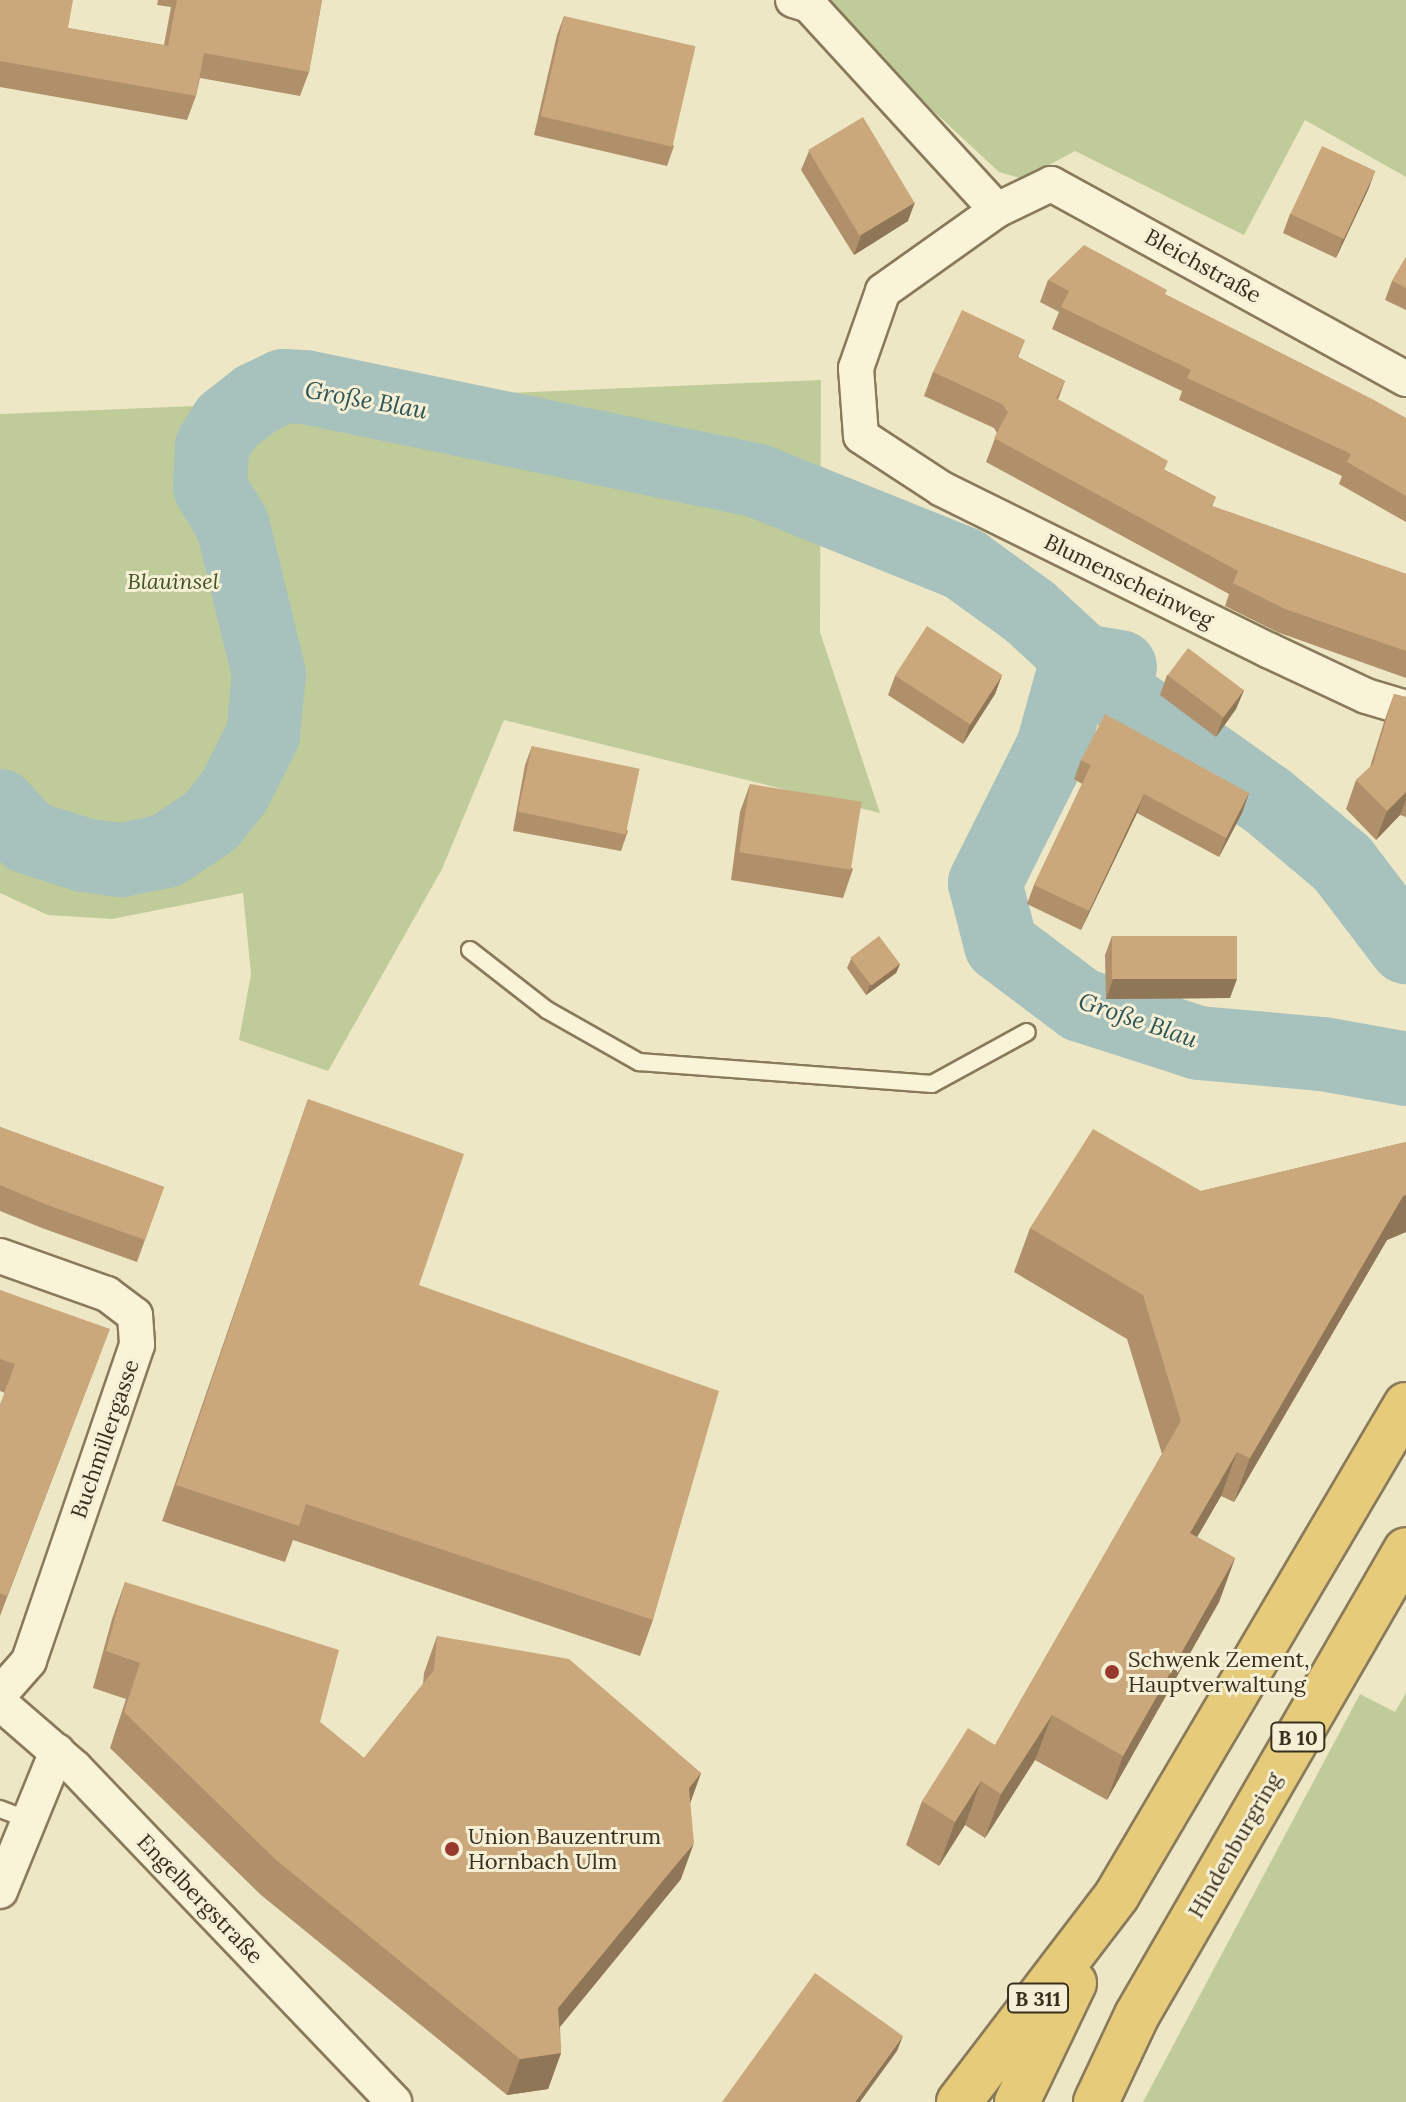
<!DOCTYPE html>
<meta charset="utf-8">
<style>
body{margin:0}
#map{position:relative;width:1406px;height:2102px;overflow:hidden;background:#eee7c5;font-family:Lora,serif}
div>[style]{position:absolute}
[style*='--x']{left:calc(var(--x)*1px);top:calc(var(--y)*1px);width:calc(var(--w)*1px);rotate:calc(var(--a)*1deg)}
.green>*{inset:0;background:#bfcc99}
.river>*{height:74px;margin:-37px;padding:0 37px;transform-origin:37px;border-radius:37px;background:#a7c1bd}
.roads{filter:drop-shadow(2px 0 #897a5b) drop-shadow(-2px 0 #897a5b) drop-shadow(0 2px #897a5b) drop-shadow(0 -2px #897a5b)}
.service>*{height:16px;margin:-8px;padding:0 8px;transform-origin:8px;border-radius:8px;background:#f9f3d8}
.minor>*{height:34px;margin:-17px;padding:0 17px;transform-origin:17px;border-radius:17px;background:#f9f3d8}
.trunk>*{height:44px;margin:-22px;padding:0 22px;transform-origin:22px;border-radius:22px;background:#e6cb7a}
.wall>*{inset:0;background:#af906b}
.shaded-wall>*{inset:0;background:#8e7657}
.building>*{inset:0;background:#cba87c;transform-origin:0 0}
.dots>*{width:22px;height:22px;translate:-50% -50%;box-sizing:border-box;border:4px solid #f5f0d5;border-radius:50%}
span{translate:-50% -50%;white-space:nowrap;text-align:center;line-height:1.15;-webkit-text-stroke:6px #f5f0d5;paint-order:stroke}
.shield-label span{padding:2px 6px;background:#f5f0d5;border:2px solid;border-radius:6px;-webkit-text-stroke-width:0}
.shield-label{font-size:20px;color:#392f1f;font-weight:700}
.street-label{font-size:22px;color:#392f1f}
.park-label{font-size:22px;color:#435526;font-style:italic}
.poi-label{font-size:22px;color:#392f1f}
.left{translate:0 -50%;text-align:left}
.water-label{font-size:24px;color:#2e5559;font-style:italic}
</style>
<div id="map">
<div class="green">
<i style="clip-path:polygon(814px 0,1406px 0,1406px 177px,1305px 120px,1244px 235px,1075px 151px,1023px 179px,999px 172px)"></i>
<i style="clip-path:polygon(821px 380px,820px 632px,880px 813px,504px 720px,442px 869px,328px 1071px,239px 1040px,251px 974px,243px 893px,112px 919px,48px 915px,0 893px,0 414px)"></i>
<i style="clip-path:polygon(1406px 1693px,1406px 2102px,1143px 2102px,1360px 1694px,1395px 1712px)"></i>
</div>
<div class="river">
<i style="--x:1120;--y:667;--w:44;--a:-170.8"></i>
<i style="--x:1077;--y:660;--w:90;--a:105.4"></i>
<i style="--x:1053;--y:747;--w:152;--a:116.6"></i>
<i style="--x:985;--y:883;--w:64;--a:75.5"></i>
<i style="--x:1001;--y:945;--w:100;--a:36.9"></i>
<i style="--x:1081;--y:1005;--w:124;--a:17.9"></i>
<i style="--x:1199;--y:1043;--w:124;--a:5.1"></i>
<i style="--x:1323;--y:1054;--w:84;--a:10.2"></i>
<i style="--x:0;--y:806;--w:42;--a:47.9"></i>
<i style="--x:28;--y:837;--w:59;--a:17.8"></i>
<i style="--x:84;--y:855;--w:37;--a:8"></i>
<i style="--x:121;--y:860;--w:46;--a:-11.3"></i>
<i style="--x:166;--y:851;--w:54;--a:-33.7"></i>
<i style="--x:211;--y:821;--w:39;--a:-52"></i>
<i style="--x:235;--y:790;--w:62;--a:-63"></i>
<i style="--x:263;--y:735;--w:61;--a:-84.4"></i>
<i style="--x:269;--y:674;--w:152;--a:-103.7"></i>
<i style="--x:233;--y:526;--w:45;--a:-120.5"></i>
<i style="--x:210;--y:487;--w:41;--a:-87.2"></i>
<i style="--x:212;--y:446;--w:28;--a:-58"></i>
<i style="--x:227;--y:422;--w:37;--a:-38"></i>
<i style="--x:256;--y:399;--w:31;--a:-25"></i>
<i style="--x:284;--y:386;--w:21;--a:3"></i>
<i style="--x:305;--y:387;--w:463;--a:11.7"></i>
<i style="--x:758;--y:481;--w:222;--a:21.9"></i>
<i style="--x:964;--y:564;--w:80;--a:35.9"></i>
<i style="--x:1029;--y:611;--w:134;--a:42.6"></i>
<i style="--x:1128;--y:702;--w:171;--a:35.3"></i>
<i style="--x:1268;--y:801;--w:97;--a:40"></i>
<i style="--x:1342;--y:863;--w:106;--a:52.7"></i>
</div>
<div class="roads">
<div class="service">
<i style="--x:470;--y:950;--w:98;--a:37.9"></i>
<i style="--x:547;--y:1010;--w:106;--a:29.5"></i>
<i style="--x:639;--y:1062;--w:294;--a:4.3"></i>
<i style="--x:932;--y:1084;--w:108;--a:-28.7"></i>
<i style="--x:0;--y:1809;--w:31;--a:21"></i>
</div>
<div class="minor">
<i style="--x:793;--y:0;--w:17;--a:17"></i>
<i style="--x:809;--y:5;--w:278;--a:47.5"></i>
<i style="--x:1406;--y:379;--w:405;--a:-151.2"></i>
<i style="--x:1051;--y:184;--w:60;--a:154.3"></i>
<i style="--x:997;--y:210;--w:140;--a:144.6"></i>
<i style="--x:883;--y:291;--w:82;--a:109.3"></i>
<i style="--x:856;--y:368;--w:68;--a:85.8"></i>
<i style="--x:861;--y:436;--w:97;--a:33.2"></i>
<i style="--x:942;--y:489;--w:364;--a:26.3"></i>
<i style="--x:1268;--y:650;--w:108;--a:25.1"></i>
<i style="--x:1366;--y:696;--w:42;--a:16.7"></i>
<i style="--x:0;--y:1256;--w:114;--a:19.6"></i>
<i style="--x:107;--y:1294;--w:35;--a:37"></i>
<i style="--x:135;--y:1315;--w:30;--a:86"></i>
<i style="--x:137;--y:1345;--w:334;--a:108.9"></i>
<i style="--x:29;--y:1661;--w:44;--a:131.3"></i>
<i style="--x:0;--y:1703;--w:99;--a:40.9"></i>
<i style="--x:75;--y:1768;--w:462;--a:46.3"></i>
<i style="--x:0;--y:1891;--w:151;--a:-67.8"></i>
</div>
<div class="trunk">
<i style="--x:959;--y:2102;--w:260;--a:-52.6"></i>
<i style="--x:1117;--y:1895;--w:569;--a:-59.47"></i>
<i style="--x:1017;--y:2102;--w:132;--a:-64.4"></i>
<i style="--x:1096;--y:2102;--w:96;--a:-64.8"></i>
<i style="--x:1137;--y:2015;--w:537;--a:-59.95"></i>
</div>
</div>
<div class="wall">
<i style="clip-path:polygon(0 0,68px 28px,164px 45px,171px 7px,157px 5px,158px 0,322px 0,309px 72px,300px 96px,200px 78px,196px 96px,187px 120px,0 87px)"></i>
<i style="clip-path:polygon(564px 16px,674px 146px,667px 166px,534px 135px,557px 35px)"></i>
<i style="clip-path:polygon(809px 151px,908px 221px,854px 255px,801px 170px)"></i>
<i style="clip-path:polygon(1375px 171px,1368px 190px,1336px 258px,1283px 233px,1290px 214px)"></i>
<i style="clip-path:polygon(1406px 257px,1406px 310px,1385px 300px,1392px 281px)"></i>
<i style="clip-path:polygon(1048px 280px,1166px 295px,1406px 418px,1406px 522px,1339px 484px,1342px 476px,1179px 400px,1182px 391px,1052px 329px,1059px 312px,1040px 302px)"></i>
<i style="clip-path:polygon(1025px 340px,1018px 357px,1065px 381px,1058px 400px,1165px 470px,1216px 497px,1212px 506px,1406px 574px,1406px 678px,1277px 632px,1225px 606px,1229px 594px,986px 462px,997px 433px,994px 428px,924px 396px,933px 372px)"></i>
<i style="clip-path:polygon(1002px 675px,995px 694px,963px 744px,888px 695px,895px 676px)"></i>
<i style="clip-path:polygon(1167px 675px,1244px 690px,1236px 709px,1216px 737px,1160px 695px)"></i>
<i style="clip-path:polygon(1394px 694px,1406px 697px,1406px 817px,1400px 815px,1376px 840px,1346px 809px,1356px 780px,1370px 767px,1384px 722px)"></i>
<i style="clip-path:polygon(532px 746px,628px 831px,621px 851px,513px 831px,525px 765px)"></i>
<i style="clip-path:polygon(1081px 760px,1249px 793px,1242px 813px,1219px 857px,1137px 813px,1081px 930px,1027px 904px,1034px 885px,1082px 784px,1074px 779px)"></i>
<i style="clip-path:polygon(750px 784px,853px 869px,843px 898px,731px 880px,740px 812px)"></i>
<i style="clip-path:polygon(1112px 936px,1230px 998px,1106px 999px,1105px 955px)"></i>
<i style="clip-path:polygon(851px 959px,900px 964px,896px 973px,866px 995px,847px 968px)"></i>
<i style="clip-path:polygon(308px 1099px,419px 1285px,653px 1620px,640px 1656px,293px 1540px,285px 1562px,162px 1521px)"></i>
<i style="clip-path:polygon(0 1127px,164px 1187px,137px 1262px,42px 1228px,0 1211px)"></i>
<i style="clip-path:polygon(1406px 1142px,1406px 1232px,1387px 1240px,1234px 1502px,1221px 1496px,1197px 1537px,1235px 1558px,1219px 1602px,1107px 1800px,1035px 1760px,985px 1838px,965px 1825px,939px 1866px,906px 1845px,922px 1801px,995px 1745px,1162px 1454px,1127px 1339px,1014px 1272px,1030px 1228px,1201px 1191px)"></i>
<i style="clip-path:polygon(0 1290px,99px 1357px,0 1616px,0 1405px,5px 1393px,0 1391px)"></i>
<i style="clip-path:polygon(125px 1582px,320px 1722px,364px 1758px,423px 1684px,424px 1673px,437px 1636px,701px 1773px,690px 1803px,681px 1879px,560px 2027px,561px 2053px,548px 2089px,507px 2095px,261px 1895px,110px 1748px,126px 1699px,93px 1688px,112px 1619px)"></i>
</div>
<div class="shaded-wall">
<i style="clip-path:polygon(1375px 171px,1368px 190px,1336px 258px,1343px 238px)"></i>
<i style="clip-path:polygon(915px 202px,908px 221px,854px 255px,861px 235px)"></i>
<i style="clip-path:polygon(1002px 675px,995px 694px,963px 744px,970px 724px)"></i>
<i style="clip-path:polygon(1244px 690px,1236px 709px,1216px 737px,1223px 718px)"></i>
<i style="clip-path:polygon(1406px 792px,1406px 800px,1400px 815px,1376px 840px,1387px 811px)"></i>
<i style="clip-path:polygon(1249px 793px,1242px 813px,1219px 857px,1226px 838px)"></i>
<i style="clip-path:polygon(1144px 794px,1137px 813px,1081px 930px,1089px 911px)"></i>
<i style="clip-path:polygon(900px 964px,896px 973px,866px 995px,870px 985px)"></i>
<i style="clip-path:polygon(1113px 979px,1237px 979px,1230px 998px,1106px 999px)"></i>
<i style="clip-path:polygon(1406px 1195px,1406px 1232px,1387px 1240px,1234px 1502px,1250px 1458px,1403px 1196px)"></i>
<i style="clip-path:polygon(1237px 1452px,1221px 1496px,1174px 1577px,1190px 1533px)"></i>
<i style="clip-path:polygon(1235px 1558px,1219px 1602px,1107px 1800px,1123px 1756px)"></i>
<i style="clip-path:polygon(1052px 1715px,1035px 1760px,985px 1838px,1001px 1794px)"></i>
<i style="clip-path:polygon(701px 1773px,688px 1809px,689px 1788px)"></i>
<i style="clip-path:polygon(981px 1781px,965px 1825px,939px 1866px,955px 1822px)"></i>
<i style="clip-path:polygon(694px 1843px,681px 1879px,545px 2045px,558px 2008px)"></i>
<i style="clip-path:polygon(903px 2036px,897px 2051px,860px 2102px,855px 2102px)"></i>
<i style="clip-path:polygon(561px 2053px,548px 2089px,507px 2095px,520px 2059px)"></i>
</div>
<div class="building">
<i style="clip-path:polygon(0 0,73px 0,68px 28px,168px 46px,177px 0,322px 0,309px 72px,204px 53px,196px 96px,0 61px)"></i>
<i style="left:564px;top:16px;width:135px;height:103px;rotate:13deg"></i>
<i style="left:863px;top:117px;width:100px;height:64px;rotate:59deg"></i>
<i style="left:1322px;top:146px;width:59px;height:75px;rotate:25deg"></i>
<i style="clip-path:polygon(1084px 245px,1167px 290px,1165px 294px,1374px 400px,1406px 418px,1406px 496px,1347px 462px,1351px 454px,1187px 378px,1191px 370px,1061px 307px,1069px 291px,1048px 280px)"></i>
<i style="clip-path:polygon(1406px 257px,1406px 288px,1392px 281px)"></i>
<i style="clip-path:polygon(962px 310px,1025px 340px,1017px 357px,1065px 381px,1056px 398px,1168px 461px,1164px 470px,1216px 497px,1211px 506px,1406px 574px,1406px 651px,1285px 609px,1233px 583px,1238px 571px,994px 438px,1008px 412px,1002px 404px,933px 372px)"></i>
<i style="left:927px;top:626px;width:90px;height:59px;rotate:33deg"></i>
<i style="left:1188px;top:648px;width:70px;height:34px;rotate:37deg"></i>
<i style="clip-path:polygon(1394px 694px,1406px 697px,1406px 792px,1387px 811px,1356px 780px,1373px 764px)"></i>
<i style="clip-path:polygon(1105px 714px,1249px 793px,1226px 838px,1144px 794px,1089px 911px,1034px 885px,1091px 765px,1081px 760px)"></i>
<i style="left:532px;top:746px;width:110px;height:67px;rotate:12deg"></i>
<i style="left:750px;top:784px;width:113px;height:69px;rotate:9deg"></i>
<i style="left:879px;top:936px;width:35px;height:36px;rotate:53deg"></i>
<i style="left:1112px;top:936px;width:125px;height:43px"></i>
<i style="clip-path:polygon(308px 1099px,464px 1154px,419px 1285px,719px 1391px,653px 1620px,306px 1504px,299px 1526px,176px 1485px)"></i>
<i style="clip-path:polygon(0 1127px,164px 1187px,145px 1240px,50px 1206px,0 1185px)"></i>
<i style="clip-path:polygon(1093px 1129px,1201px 1191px,1406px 1142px,1406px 1195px,1403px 1196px,1250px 1458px,1237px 1452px,1190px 1533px,1235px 1558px,1123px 1756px,1052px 1715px,1001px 1794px,981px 1781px,955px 1822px,922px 1801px,968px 1728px,995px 1745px,1181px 1421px,1143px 1295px,1030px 1228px)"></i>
<i style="clip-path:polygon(0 1290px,110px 1329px,7px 1596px,0 1593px,0 1405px,15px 1364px,0 1359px)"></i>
<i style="clip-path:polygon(125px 1582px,339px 1650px,320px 1722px,364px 1758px,434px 1670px,437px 1636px,569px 1659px,701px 1773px,689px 1788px,694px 1843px,558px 2008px,561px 2053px,520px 2059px,275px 1859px,124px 1712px,140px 1663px,106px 1651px)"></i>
<i style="clip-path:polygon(815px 1973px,903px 2036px,855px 2102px,722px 2102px)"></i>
</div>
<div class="dots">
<i style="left:1112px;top:1672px;background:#973a2c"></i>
<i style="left:452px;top:1849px;background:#973a2c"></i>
</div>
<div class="shield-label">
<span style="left:1298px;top:1737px">B 10</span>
<span style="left:1038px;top:1998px">B 311</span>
</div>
<div class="street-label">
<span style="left:1203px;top:266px;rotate:29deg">Bleichstraße</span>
<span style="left:1129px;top:581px;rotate:26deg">Blumenscheinweg</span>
<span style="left:105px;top:1439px;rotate:-71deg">Buchmillergasse</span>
<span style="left:1235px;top:1845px;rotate:-60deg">Hindenburgring</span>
<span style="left:200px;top:1899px;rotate:46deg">Engelbergstraße</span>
</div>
<div class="park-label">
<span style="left:173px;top:582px">Blauinsel</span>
</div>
<div class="poi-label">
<span class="left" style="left:1128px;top:1672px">Schwenk Zement,<br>Hauptverwaltung</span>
<span class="left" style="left:468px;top:1849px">Union Bauzentrum<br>Hornbach Ulm</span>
</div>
<div class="water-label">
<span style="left:366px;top:400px;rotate:10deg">Große Blau</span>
<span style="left:1138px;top:1020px;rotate:19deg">Große Blau</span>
</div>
</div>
